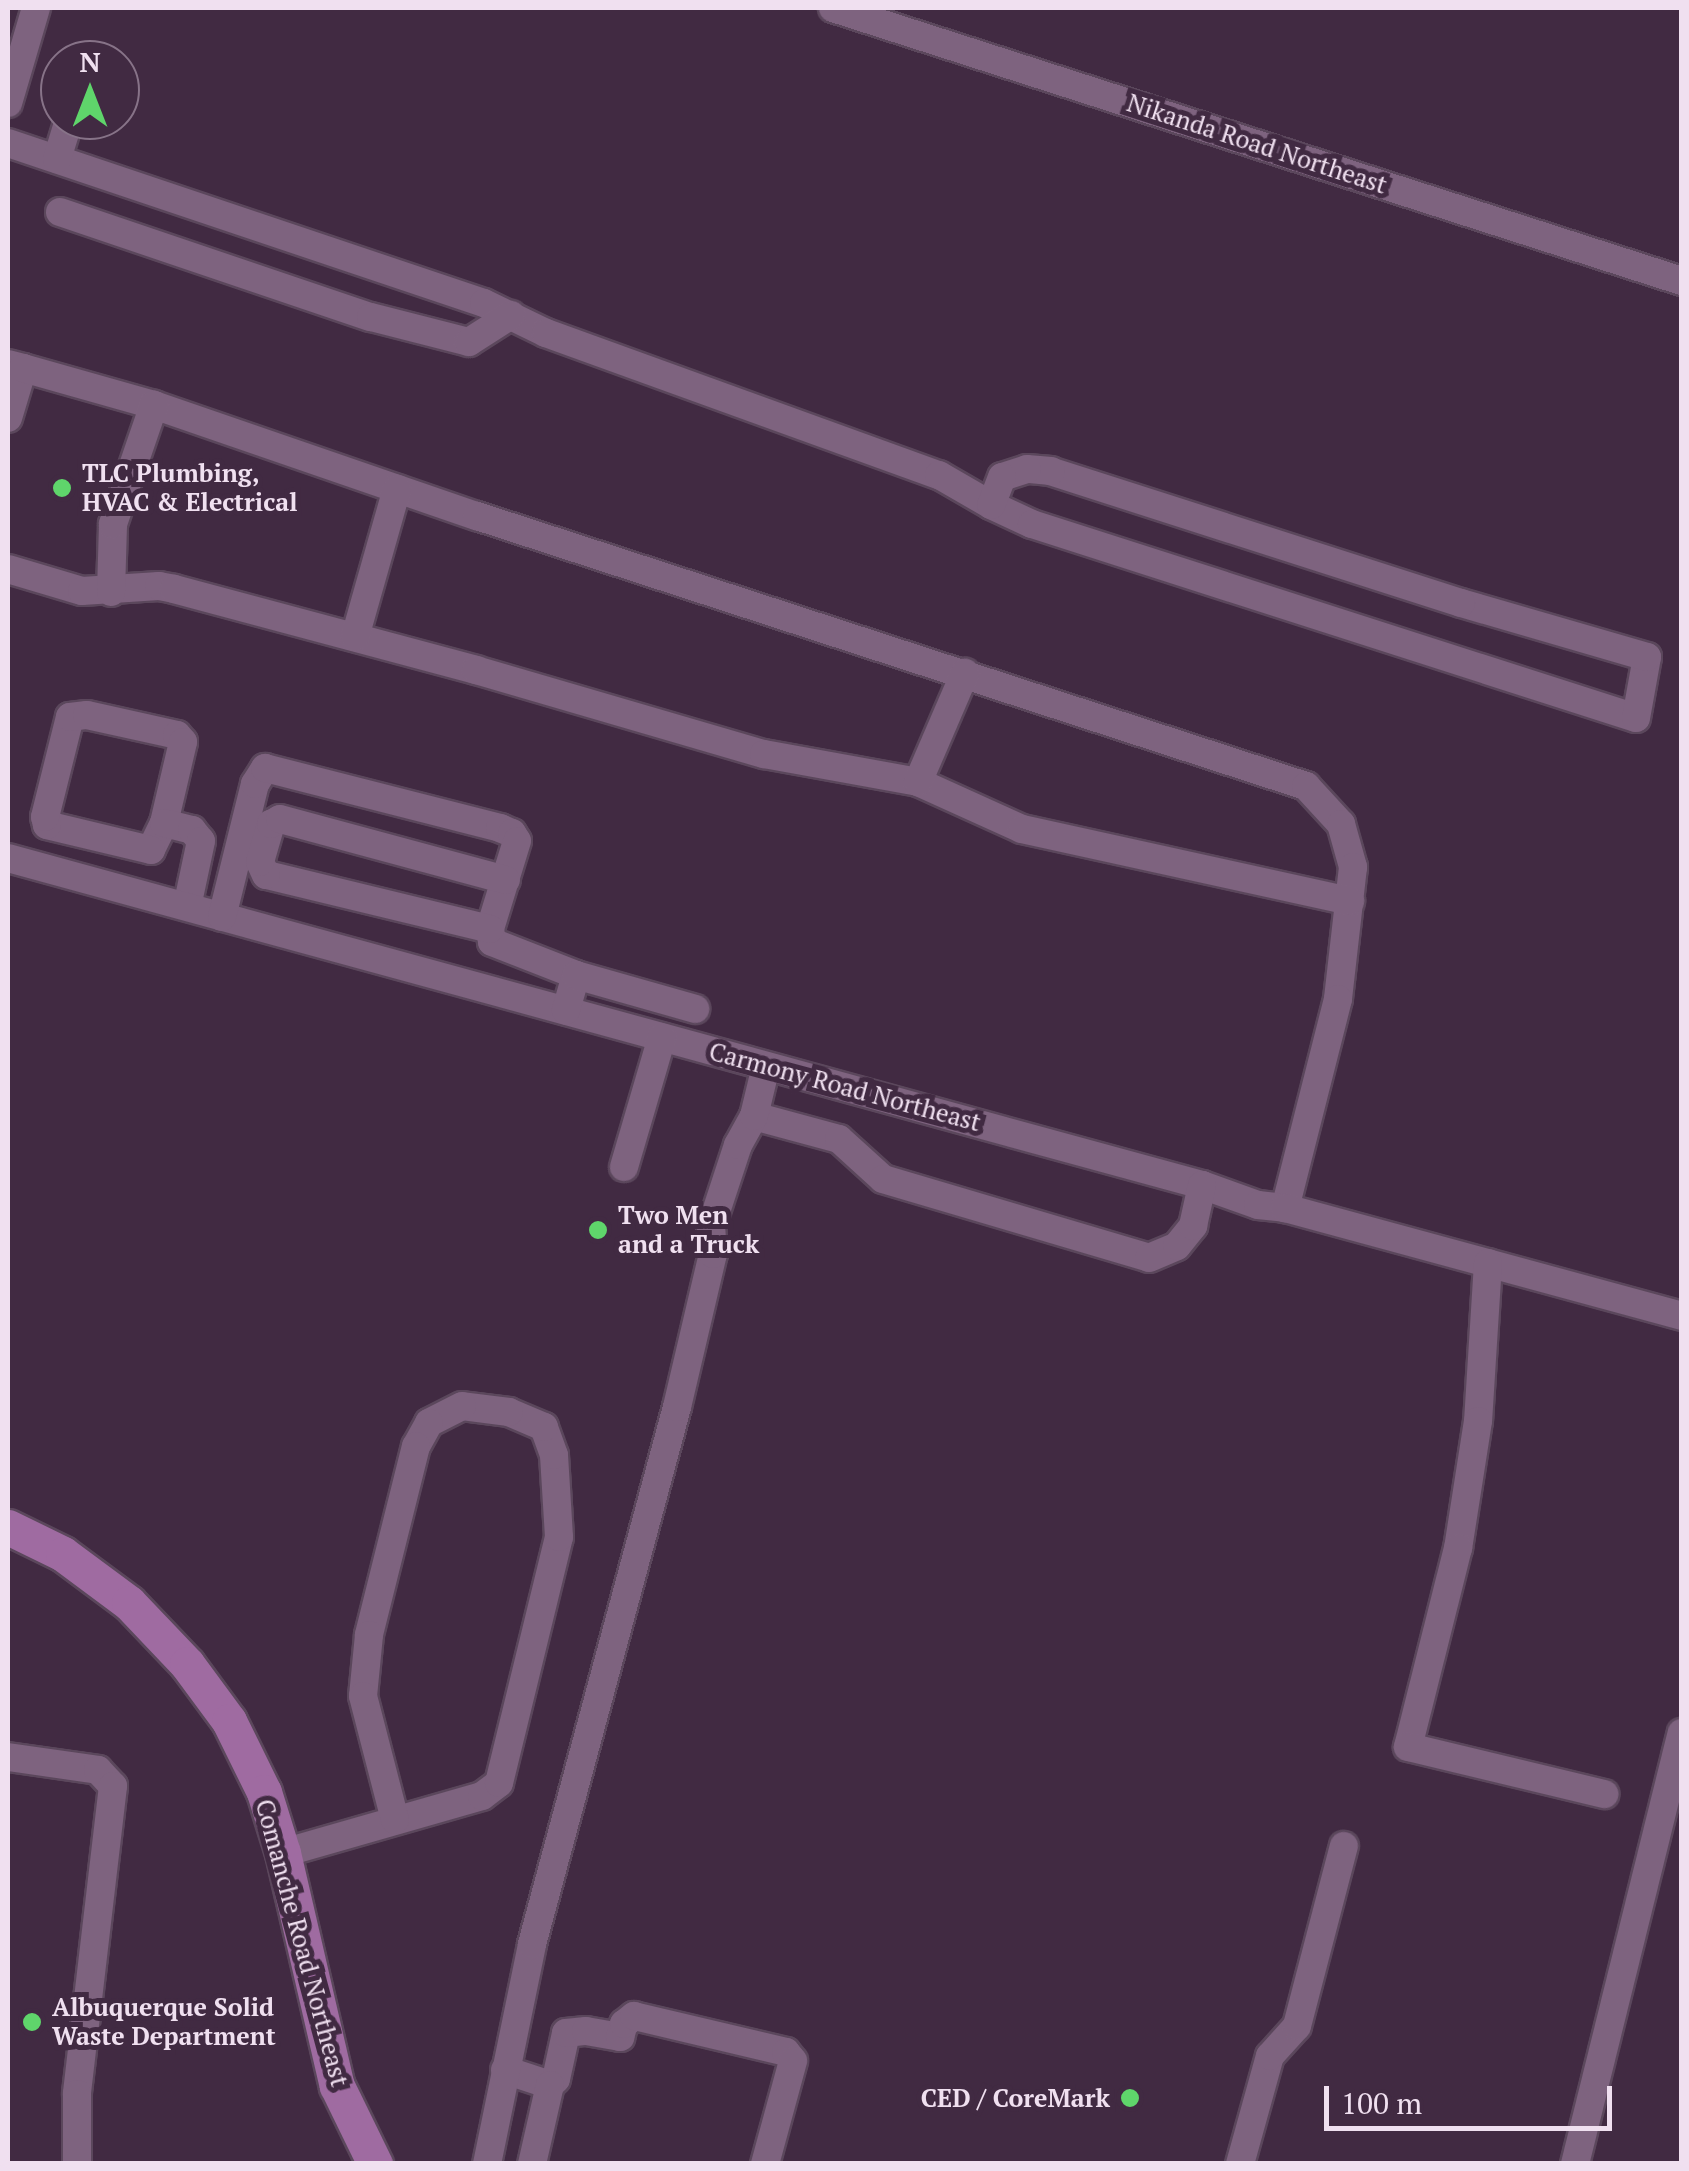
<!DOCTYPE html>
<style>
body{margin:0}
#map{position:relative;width:1689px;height:2171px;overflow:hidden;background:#412a42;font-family:"PT Serif",serif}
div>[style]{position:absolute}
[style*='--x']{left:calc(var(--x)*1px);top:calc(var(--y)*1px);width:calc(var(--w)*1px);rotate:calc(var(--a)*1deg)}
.roads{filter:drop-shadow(2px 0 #5b475c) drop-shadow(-2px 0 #5b475c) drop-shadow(0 2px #5b475c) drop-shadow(0 -2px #5b475c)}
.minor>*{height:28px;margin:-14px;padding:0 14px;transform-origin:14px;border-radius:14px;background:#7e637f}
.major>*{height:35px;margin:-17.5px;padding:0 17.5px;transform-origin:17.5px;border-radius:17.5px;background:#9f6ba1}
.dots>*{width:28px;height:28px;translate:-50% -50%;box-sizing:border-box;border:5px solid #412a42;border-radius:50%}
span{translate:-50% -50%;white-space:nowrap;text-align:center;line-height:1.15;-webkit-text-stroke:10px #412a42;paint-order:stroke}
.street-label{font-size:25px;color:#f0e0f0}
.poi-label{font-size:25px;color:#f0e0f0;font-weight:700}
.left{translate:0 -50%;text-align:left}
.right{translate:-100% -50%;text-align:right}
.frame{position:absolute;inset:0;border:10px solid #f0e0f0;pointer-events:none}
.north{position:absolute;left:40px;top:40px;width:100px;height:100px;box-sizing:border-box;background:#412a42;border:2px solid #877388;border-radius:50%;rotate:0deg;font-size:28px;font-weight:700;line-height:40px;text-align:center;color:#f0e0f0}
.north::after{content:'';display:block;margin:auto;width:35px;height:45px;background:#5fd56b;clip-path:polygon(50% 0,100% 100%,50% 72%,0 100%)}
.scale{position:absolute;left:1324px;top:2086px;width:288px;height:45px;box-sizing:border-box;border:5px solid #f0e0f0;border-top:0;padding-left:12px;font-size:30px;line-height:35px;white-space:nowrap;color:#f0e0f0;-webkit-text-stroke:8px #412a42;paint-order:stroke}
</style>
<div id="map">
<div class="roads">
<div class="minor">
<i style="--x:833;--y:8;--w:892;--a:17.83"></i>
<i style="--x:8;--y:103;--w:99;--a:-73.6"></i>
<i style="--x:8;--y:143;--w:502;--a:18.58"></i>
<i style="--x:484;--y:303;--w:69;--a:25.8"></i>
<i style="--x:546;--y:333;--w:418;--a:19.9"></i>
<i style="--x:939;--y:475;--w:60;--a:30"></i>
<i style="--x:991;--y:505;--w:45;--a:24.9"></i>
<i style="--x:1032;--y:524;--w:634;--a:17.81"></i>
<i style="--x:1636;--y:718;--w:62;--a:-79.8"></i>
<i style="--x:1647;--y:657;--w:194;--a:-163.8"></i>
<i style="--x:1461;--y:603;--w:431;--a:-162.2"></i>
<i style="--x:1051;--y:471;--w:24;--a:-175"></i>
<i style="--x:1027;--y:469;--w:26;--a:162"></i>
<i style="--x:1002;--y:477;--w:30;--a:111"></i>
<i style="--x:57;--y:159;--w:41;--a:-72.9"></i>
<i style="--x:60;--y:212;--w:328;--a:18.7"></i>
<i style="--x:371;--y:317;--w:101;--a:14.3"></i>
<i style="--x:469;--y:342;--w:50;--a:-32.7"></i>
<i style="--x:8;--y:364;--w:16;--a:15"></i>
<i style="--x:23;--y:368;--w:52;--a:106.7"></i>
<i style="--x:23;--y:368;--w:136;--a:15.8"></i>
<i style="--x:154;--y:405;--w:342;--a:19"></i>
<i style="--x:477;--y:516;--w:872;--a:18.04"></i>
<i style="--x:1306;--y:786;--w:52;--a:47.4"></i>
<i style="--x:1341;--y:824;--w:45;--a:74.4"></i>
<i style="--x:1353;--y:867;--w:133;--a:96.5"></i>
<i style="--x:1338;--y:999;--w:216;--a:104.2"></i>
<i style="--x:8;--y:569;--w:77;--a:16.6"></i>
<i style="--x:82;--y:591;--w:77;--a:-3.7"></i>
<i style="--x:159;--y:586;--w:15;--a:11"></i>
<i style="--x:174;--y:589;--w:313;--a:15"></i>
<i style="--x:476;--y:670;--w:300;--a:16.3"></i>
<i style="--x:764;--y:754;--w:157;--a:10.3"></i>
<i style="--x:918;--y:782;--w:114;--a:24.3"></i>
<i style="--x:1022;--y:829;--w:336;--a:12.4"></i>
<i style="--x:111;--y:592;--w:68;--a:-88.3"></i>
<i style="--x:113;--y:524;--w:126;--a:-71"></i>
<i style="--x:355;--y:637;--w:154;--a:-74.2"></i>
<i style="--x:918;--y:782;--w:119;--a:-66.7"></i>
<i style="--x:164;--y:823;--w:30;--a:116"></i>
<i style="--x:151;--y:850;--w:107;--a:-166.5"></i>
<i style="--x:47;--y:825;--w:8;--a:-104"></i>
<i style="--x:45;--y:817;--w:103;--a:-76"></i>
<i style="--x:70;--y:717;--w:17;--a:-7"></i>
<i style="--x:87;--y:715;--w:92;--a:12.5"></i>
<i style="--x:177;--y:735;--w:9;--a:49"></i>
<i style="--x:183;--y:742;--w:83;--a:103.2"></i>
<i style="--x:164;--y:823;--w:29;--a:14"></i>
<i style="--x:192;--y:830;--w:14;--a:51"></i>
<i style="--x:201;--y:841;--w:67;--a:102"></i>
<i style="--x:8;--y:858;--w:1238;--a:15.32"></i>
<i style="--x:1202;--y:1185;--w:59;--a:19.7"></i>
<i style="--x:1258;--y:1205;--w:27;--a:6"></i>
<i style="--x:1285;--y:1208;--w:411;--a:15.2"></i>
<i style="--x:222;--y:917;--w:137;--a:-76.1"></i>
<i style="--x:255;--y:784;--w:19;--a:-58"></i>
<i style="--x:265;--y:768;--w:243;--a:14.3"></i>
<i style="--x:500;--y:828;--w:13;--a:23"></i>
<i style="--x:512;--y:833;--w:9;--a:58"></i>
<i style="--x:517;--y:841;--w:92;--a:107.1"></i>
<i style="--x:490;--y:929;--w:13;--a:81"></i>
<i style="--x:492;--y:942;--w:90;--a:21.4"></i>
<i style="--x:576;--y:975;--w:37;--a:106"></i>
<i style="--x:490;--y:929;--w:230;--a:-166.4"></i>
<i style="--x:266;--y:875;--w:14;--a:-115"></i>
<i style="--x:260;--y:862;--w:40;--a:-74"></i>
<i style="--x:271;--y:824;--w:10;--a:-29"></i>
<i style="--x:280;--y:819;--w:234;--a:15.1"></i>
<i style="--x:576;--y:975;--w:124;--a:15.9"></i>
<i style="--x:754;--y:1116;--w:88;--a:15.1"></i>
<i style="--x:839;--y:1139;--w:59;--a:42.3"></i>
<i style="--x:883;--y:1179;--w:277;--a:16.5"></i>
<i style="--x:1149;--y:1258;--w:30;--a:-23"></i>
<i style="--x:1177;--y:1246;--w:26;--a:-51"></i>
<i style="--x:1193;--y:1226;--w:42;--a:-77.6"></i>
<i style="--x:624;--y:1167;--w:135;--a:-73.7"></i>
<i style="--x:1488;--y:1263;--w:158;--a:93.6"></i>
<i style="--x:1478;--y:1421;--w:129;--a:98.9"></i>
<i style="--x:1458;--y:1548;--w:205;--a:104.1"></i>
<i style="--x:1408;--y:1747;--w:202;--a:13.5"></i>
<i style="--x:8;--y:1757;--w:91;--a:8.2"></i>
<i style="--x:98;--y:1770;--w:22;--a:47"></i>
<i style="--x:113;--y:1786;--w:310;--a:96.7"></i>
<i style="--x:77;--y:2094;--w:70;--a:90"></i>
<i style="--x:283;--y:1853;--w:207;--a:-16"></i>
<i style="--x:482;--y:1796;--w:21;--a:-37"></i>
<i style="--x:499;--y:1783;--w:253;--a:-76.3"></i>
<i style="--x:559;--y:1537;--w:82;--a:-93.5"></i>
<i style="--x:554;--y:1455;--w:30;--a:-110"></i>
<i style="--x:544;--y:1427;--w:38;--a:-157"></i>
<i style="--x:509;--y:1412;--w:47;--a:-172.7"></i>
<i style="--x:462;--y:1406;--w:37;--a:153"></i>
<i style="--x:429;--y:1423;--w:26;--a:119"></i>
<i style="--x:416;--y:1446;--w:195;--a:104"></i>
<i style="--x:369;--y:1635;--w:61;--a:95.6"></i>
<i style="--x:363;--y:1696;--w:128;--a:75.5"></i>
<i style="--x:505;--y:2070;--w:47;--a:18.4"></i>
<i style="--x:550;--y:2085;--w:8;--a:-45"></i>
<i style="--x:556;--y:2079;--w:47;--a:-77.7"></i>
<i style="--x:566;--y:2033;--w:20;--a:-6"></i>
<i style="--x:586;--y:2031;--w:35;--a:10"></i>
<i style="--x:620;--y:2037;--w:14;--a:-73"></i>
<i style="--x:624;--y:2024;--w:13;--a:-39"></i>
<i style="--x:634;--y:2016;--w:156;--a:13.3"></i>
<i style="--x:786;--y:2052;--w:11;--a:52"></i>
<i style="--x:793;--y:2061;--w:107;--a:105.2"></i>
<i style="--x:487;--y:2164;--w:225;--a:-78.4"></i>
<i style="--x:532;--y:1944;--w:556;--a:-74.89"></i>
<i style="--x:677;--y:1407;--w:157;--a:-76.8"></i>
<i style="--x:713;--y:1254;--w:27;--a:-94"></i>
<i style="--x:711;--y:1227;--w:86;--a:-71.8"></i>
<i style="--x:738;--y:1145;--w:33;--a:-61"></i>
<i style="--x:754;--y:1116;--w:51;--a:-76.5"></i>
<i style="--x:532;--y:2164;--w:81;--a:-77.2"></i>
<i style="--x:1240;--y:2164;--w:112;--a:-74.5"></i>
<i style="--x:1270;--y:2056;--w:40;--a:-48"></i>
<i style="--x:1297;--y:2026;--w:186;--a:-75.4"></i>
<i style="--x:1575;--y:2164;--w:444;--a:-76.1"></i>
</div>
<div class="major">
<i style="--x:8;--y:1527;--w:61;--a:26.1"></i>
<i style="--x:63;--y:1554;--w:82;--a:36.6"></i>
<i style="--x:129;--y:1603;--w:84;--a:46.4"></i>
<i style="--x:187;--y:1664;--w:71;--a:53.6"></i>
<i style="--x:229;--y:1721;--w:79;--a:63.8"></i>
<i style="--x:264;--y:1792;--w:64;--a:72.7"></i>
<i style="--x:283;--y:1853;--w:239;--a:77"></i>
<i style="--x:337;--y:2086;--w:87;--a:64"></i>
</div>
</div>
<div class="dots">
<i style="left:62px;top:488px;background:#5fd56b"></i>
<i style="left:598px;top:1230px;background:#5fd56b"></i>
<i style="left:32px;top:2022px;background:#5fd56b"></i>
<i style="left:1130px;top:2098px;background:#5fd56b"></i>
</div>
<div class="street-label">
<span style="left:1257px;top:144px;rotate:18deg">Nikanda Road Northeast</span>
<span style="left:845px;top:1087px;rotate:15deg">Carmony Road Northeast</span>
<span style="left:302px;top:1943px;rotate:75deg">Comanche Road Northeast</span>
</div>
<div class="poi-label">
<span class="left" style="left:82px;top:488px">TLC Plumbing,<br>HVAC &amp; Electrical</span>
<span class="left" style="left:618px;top:1230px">Two Men<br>and a Truck</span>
<span class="left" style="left:52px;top:2022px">Albuquerque Solid<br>Waste Department</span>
<span class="right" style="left:1110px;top:2098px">CED / CoreMark</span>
</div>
<div class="frame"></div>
<div class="north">N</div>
<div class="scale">100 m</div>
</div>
